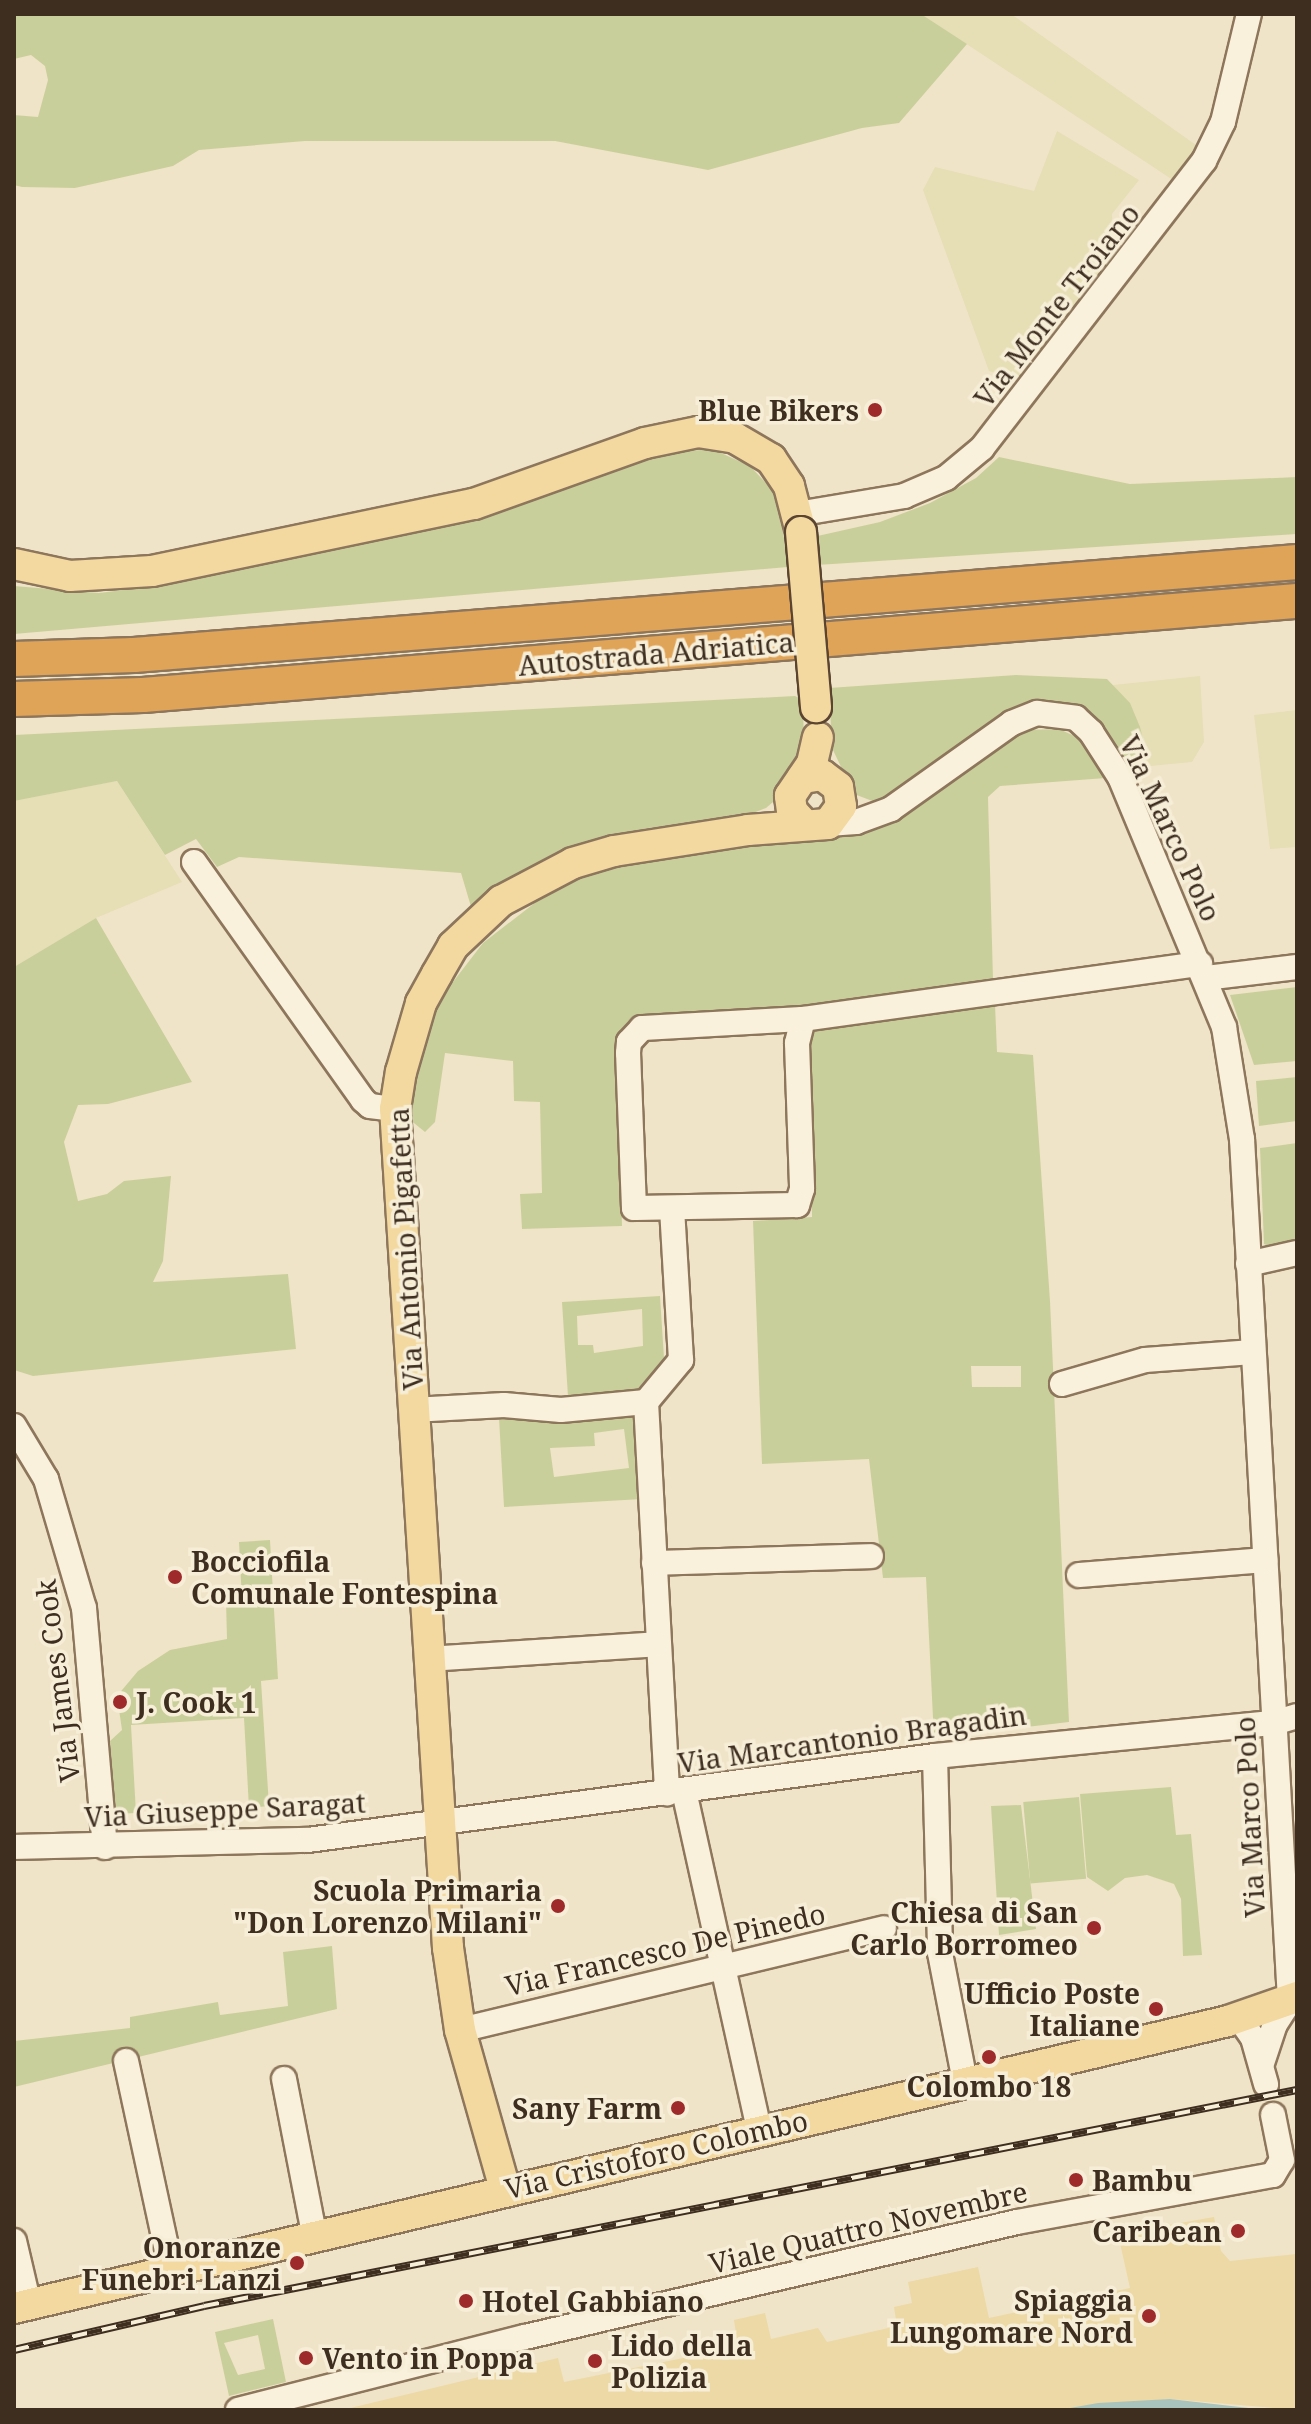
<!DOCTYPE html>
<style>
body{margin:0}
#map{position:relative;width:1311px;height:2424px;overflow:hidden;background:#f0e4c8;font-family:"Noto Serif",serif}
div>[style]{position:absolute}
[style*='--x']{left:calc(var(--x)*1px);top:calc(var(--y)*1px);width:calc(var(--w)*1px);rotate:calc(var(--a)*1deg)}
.farmland>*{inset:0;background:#e6deb5}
.green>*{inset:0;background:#c9cf9b;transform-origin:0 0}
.sand>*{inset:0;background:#ecd9a5}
.water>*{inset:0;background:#a9c4bc}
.roads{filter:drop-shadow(2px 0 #8d765c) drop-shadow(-2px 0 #8d765c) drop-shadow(0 2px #8d765c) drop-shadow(0 -2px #8d765c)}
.minor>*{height:24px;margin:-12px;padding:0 12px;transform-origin:12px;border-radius:12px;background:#faf1dc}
.major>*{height:30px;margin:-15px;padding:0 15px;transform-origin:15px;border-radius:15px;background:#f3d9a0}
.highway>*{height:34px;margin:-17px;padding:0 17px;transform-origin:17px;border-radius:17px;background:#e0a458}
.rail>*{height:8px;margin-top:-4px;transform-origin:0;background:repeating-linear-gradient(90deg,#f7eed8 0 15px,#3d2e20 0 30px);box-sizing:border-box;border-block:2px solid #3d2e20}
.bridges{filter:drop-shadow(2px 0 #5b4430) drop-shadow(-2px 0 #5b4430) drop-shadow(0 2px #5b4430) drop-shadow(0 -2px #5b4430)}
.major-bridge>*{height:30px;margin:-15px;padding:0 15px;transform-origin:15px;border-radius:15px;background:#f3d9a0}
.dots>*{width:22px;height:22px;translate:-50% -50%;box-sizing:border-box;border:4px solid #f7eed8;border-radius:50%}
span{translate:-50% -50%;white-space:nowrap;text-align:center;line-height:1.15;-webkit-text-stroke:7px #f7eed8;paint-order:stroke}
.street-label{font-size:28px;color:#3d2e20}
.poi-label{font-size:28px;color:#3d2e20;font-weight:700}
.right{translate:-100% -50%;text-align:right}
.left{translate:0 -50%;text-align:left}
.frame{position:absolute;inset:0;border:16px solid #3d2e20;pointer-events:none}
</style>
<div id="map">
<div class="farmland">
<i style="clip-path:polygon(921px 14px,1011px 14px,1203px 150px,1179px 184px)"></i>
<i style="clip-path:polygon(1057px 131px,1139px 180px,1112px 214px,1114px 256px,1023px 381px,989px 371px,923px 190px,935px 167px,1034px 191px)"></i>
<i style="clip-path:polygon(1200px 676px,1204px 742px,1192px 762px,1140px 767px,1146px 750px,1113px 685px)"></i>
<i style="clip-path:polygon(1297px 710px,1297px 847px,1270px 849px,1254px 715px)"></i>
<i style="clip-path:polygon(117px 781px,182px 882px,96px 918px,14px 967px,14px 801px)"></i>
</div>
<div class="green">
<i style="clip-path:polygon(14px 14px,921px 14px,967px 44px,899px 123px,862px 128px,708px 170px,555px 141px,305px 141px,199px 150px,173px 166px,75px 188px,22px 187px,14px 185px,14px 115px,38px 117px,48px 80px,45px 66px,31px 55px,14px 59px)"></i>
<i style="clip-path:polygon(712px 449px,750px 466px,778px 496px,788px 567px,14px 634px,14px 586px,99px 593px,162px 585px,436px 525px,667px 453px)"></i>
<i style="clip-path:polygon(999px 457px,1130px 484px,1297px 477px,1297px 534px,817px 565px,813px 537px,880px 522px,930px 503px,976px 478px)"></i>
<i style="clip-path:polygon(1016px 675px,1107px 679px,1130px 703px,1140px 727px,1146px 750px,1140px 767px,1128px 776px,1078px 707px,1029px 703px,990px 722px,891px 798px,875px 802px,854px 794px,832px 748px,829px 688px)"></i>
<i style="clip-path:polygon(795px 696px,803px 700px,804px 748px,780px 796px,766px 808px,740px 818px,648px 828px,590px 842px,548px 860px,472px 910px,461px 873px,239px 857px,217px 867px,196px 839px,165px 855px,117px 781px,14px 801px,14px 735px)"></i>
<i style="clip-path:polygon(1059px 729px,1079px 738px,1106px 778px,1000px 786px,988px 797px,993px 979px,808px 1007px,645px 1014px,629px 1022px,617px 1049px,622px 1226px,522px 1229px,520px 1194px,542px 1193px,540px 1102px,514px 1101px,513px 1061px,445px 1053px,435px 1122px,425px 1132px,409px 1119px,426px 1032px,446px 991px,483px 943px,545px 895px,580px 876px,623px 863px,785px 835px,819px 839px,1008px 737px,1024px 730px)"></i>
<i style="clip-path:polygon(96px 918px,192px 1082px,108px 1104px,78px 1105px,64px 1142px,78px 1201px,107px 1194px,124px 1181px,171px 1176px,163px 1261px,153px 1282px,288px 1274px,296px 1349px,33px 1376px,14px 1370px,14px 967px)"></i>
<i style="clip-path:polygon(1297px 987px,1297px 1061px,1254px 1065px,1230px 995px)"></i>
<i style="clip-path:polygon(evenodd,995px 1004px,997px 1052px,1033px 1055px,1050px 1301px,1069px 1722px,934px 1738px,926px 1577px,883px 1578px,869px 1459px,762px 1464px,753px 1221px,812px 1217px,809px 1036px,823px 1026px,995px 1004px,971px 1366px,1021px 1366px,1021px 1387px,972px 1387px,971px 1366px)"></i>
<i style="clip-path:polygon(1297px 1077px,1297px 1121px,1259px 1126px,1256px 1081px)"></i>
<i style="clip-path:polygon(1297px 1143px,1297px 1242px,1274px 1248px,1264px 1244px,1260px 1148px)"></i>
<i style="clip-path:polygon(evenodd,660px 1296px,664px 1358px,634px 1393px,568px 1397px,562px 1302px,660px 1296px,642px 1309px,643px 1346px,594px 1353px,593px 1345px,578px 1345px,577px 1316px,642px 1309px)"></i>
<i style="clip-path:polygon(evenodd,638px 1416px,642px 1499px,504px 1507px,499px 1418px,561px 1422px,638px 1416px,624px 1429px,629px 1468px,554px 1477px,550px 1448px,595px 1446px,594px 1433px,624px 1429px)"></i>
<i style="clip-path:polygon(270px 1540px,278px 1679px,261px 1681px,269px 1806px,249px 1808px,244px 1718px,131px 1725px,136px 1813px,115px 1814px,110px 1741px,122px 1730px,117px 1696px,138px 1671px,170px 1650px,227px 1639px,226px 1602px,242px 1601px,239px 1542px)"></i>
<i style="clip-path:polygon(1171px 1787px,1176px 1835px,1191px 1834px,1202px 1955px,1183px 1956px,1181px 1899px,1174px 1884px,1147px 1875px,1125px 1878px,1108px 1891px,1087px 1877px,1080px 1794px)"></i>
<i style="left:1079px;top:1797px;width:82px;height:56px;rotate:85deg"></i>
<i style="clip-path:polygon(1021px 1805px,1036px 1929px,999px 1935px,991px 1806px)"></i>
<i style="clip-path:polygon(332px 1946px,337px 2009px,14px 2087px,14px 2041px,130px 2028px,130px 2017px,218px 2002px,220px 2015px,288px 2006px,283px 1952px)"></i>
<i style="clip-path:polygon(evenodd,273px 2319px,286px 2382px,229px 2396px,215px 2332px,273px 2319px,258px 2335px,265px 2369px,238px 2375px,224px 2343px,258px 2335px)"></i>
</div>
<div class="sand">
<i style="clip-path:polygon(1214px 2217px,1221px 2251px,1230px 2261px,1297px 2254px,1297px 2410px,1170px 2399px,1059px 2410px,342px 2410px,558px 2358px,564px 2382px,738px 2347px,734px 2320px,765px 2313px,771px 2339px,818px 2328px,827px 2342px,897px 2326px,894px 2307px,912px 2303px,908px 2282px,978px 2267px,989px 2318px,1130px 2288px,1118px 2234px)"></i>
</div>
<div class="water">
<i style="clip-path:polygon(1170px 2399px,1266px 2410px,1059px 2410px,1098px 2403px)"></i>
</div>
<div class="roads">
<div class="minor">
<i style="--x:797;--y:514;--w:109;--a:-9.5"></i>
<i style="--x:904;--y:496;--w:46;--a:-23.2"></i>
<i style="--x:946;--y:478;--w:47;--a:-39.8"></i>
<i style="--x:982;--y:448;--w:363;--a:-52.3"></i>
<i style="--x:1204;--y:161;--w:43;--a:-64"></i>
<i style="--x:1223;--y:122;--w:111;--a:-76.5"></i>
<i style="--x:828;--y:824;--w:28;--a:-4"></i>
<i style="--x:856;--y:822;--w:37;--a:-20"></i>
<i style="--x:891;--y:809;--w:148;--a:-35.4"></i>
<i style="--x:1012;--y:723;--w:27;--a:-22"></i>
<i style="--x:1037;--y:713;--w:39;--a:7"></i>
<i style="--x:1076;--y:718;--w:21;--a:43"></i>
<i style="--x:1091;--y:732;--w:54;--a:57.2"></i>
<i style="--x:1120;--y:777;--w:271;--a:67.4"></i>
<i style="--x:1224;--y:1027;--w:113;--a:80.9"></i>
<i style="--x:1242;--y:1139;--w:863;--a:86.81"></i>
<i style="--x:1290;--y:2001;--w:27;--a:123"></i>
<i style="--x:1275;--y:2024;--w:41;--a:108.4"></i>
<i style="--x:194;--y:862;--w:292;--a:54.6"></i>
<i style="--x:363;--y:1100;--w:9;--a:41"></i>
<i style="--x:370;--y:1106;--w:25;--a:7"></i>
<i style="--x:1206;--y:978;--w:92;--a:-6.9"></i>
<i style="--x:803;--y:1019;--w:25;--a:104"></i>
<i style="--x:797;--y:1043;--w:146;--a:88"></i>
<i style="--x:802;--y:1189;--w:17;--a:107"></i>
<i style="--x:797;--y:1205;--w:163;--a:178.9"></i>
<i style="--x:634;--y:1208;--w:155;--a:-92.2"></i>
<i style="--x:628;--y:1053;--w:11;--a:-85"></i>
<i style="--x:629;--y:1042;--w:19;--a:-47"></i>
<i style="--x:642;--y:1028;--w:161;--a:-3.2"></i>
<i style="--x:803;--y:1019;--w:401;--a:-7.9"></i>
<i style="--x:1248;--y:1264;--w:50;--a:-12.7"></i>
<i style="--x:1062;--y:1384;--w:86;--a:-16.1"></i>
<i style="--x:1145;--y:1360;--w:108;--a:-4.2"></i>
<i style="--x:646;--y:1402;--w:392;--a:86.9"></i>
<i style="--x:646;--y:1402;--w:55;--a:-50.2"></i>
<i style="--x:681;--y:1360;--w:150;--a:-93.4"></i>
<i style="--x:412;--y:1410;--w:92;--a:-3.1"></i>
<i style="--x:504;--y:1405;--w:57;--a:5"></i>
<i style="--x:561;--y:1410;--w:85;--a:-5.4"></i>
<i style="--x:14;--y:1426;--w:62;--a:58.9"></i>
<i style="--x:46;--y:1479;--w:134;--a:73.6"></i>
<i style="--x:84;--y:1608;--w:240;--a:85"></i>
<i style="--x:654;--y:1563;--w:217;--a:-1.8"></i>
<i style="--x:1079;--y:1575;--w:187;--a:-4.6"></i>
<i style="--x:428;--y:1659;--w:229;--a:-3.7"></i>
<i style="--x:935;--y:1756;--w:197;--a:88.5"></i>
<i style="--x:940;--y:1953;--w:131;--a:79"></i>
<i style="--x:684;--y:1791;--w:347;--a:77.5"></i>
<i style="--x:14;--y:1847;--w:294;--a:-1.4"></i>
<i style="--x:308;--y:1840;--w:633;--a:-7.63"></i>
<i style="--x:935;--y:1756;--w:341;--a:-5.6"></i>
<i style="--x:1274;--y:1723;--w:24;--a:-17"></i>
<i style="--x:1239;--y:2018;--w:24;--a:55"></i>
<i style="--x:1253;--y:2038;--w:48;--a:74.2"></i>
<i style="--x:460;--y:2030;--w:436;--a:-13.5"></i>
<i style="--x:126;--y:2061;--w:213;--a:77.8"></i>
<i style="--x:284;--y:2079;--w:158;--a:79"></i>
<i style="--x:14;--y:2241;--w:66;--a:76.8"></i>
<i style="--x:238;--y:2410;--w:296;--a:-14.3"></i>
<i style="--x:525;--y:2337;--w:505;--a:-13.16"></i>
<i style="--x:1017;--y:2222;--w:260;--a:-10.4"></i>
<i style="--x:1273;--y:2175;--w:17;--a:-59"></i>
<i style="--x:1282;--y:2160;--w:46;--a:-101.3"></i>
</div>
<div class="major">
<i style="--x:14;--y:564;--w:57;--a:12.1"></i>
<i style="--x:70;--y:576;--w:82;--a:-3.5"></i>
<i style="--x:152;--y:571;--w:329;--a:-11.8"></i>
<i style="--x:474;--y:504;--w:182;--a:-19.6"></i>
<i style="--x:645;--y:443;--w:54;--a:-11.7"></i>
<i style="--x:698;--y:432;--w:37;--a:9"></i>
<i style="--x:735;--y:438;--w:42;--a:30.3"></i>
<i style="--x:771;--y:459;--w:32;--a:56"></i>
<i style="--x:789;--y:486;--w:48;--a:75.4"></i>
<i style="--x:803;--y:823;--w:16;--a:-133"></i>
<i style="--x:792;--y:811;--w:15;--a:-98"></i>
<i style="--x:790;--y:796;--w:40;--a:-56"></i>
<i style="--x:812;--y:763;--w:26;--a:-77"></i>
<i style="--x:505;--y:2189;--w:165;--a:-105.8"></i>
<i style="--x:460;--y:2030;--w:83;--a:-98.3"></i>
<i style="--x:448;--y:1948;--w:841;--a:-93.61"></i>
<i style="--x:395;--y:1109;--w:37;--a:-81"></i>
<i style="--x:401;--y:1072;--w:72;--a:-73.8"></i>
<i style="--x:421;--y:1003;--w:33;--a:-61"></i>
<i style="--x:437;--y:974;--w:32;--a:-60"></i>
<i style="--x:453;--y:946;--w:66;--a:-43.2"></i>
<i style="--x:501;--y:901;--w:81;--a:-27.8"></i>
<i style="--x:573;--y:863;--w:43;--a:-16.3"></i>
<i style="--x:614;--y:851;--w:136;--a:-8.9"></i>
<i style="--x:748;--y:830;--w:80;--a:-4.3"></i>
<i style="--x:828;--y:824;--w:22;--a:-54"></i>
<i style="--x:841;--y:806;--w:19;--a:-99"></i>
<i style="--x:838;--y:787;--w:20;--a:-143"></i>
<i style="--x:822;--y:775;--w:20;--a:171"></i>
<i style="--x:14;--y:2308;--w:1247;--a:-13.3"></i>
<i style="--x:1228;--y:2021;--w:73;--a:-19.2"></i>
</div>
<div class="highway">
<i style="--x:14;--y:659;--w:120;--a:-1.9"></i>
<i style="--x:134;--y:655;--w:1167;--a:-4.57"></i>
<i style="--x:14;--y:699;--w:129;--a:-1.8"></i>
<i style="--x:143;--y:695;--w:1158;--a:-4.66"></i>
</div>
</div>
<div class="rail">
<i style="--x:14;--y:2350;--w:195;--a:-13"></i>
<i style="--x:204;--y:2306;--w:1114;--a:-11.18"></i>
</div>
<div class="bridges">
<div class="major-bridge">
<i style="--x:801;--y:532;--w:176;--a:85.1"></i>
</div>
</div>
<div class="dots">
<i style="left:875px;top:410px;background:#9e2a2b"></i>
<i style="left:175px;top:1577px;background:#9e2a2b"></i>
<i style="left:120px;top:1702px;background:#9e2a2b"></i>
<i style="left:558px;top:1906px;background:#9e2a2b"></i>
<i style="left:1094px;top:1928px;background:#9e2a2b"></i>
<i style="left:1156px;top:2009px;background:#9e2a2b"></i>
<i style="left:989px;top:2057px;background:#9e2a2b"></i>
<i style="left:678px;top:2108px;background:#9e2a2b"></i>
<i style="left:1076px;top:2180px;background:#9e2a2b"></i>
<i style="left:1238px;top:2231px;background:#9e2a2b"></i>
<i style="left:297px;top:2263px;background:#9e2a2b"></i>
<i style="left:466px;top:2301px;background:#9e2a2b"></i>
<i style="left:1149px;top:2316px;background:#9e2a2b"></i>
<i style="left:306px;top:2358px;background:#9e2a2b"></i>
<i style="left:595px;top:2361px;background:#9e2a2b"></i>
</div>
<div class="street-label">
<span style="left:1056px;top:305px;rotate:-52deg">Via Monte Troiano</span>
<span style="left:656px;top:653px;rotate:-5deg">Autostrada Adriatica</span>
<span style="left:1171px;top:828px;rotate:65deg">Via Marco Polo</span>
<span style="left:405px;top:1249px;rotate:-93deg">Via Antonio Pigafetta</span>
<span style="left:57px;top:1681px;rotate:-97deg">Via James Cook</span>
<span style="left:852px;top:1738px;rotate:-8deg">Via Marcantonio Bragadin</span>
<span style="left:225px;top:1809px;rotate:-3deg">Via Giuseppe Saragat</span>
<span style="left:1249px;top:1817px;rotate:-93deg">Via Marco Polo</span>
<span style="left:665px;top:1949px;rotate:-13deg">Via Francesco De Pinedo</span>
<span style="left:656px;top:2154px;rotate:-13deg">Via Cristoforo Colombo</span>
<span style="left:868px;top:2227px;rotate:-13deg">Viale Quattro Novembre</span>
</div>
<div class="poi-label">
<span class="right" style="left:859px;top:410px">Blue Bikers</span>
<span class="left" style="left:191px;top:1577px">Bocciofila<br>Comunale Fontespina</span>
<span class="left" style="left:136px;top:1702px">J. Cook 1</span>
<span class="right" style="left:542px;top:1906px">Scuola Primaria<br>"Don Lorenzo Milani"</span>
<span class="right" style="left:1078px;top:1928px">Chiesa di San<br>Carlo Borromeo</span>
<span class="right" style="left:1140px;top:2009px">Ufficio Poste<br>Italiane</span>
<span style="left:989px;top:2086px">Colombo 18</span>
<span class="right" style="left:662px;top:2108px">Sany Farm</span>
<span class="left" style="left:1092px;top:2180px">Bambu</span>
<span class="right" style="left:1222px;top:2231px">Caribean</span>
<span class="right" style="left:281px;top:2263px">Onoranze<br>Funebri Lanzi</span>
<span class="right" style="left:1133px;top:2316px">Spiaggia<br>Lungomare Nord</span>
<span class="left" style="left:482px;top:2301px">Hotel Gabbiano</span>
<span class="left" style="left:611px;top:2361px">Lido della<br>Polizia</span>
<span class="left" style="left:322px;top:2358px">Vento in Poppa</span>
</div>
<div class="frame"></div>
</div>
